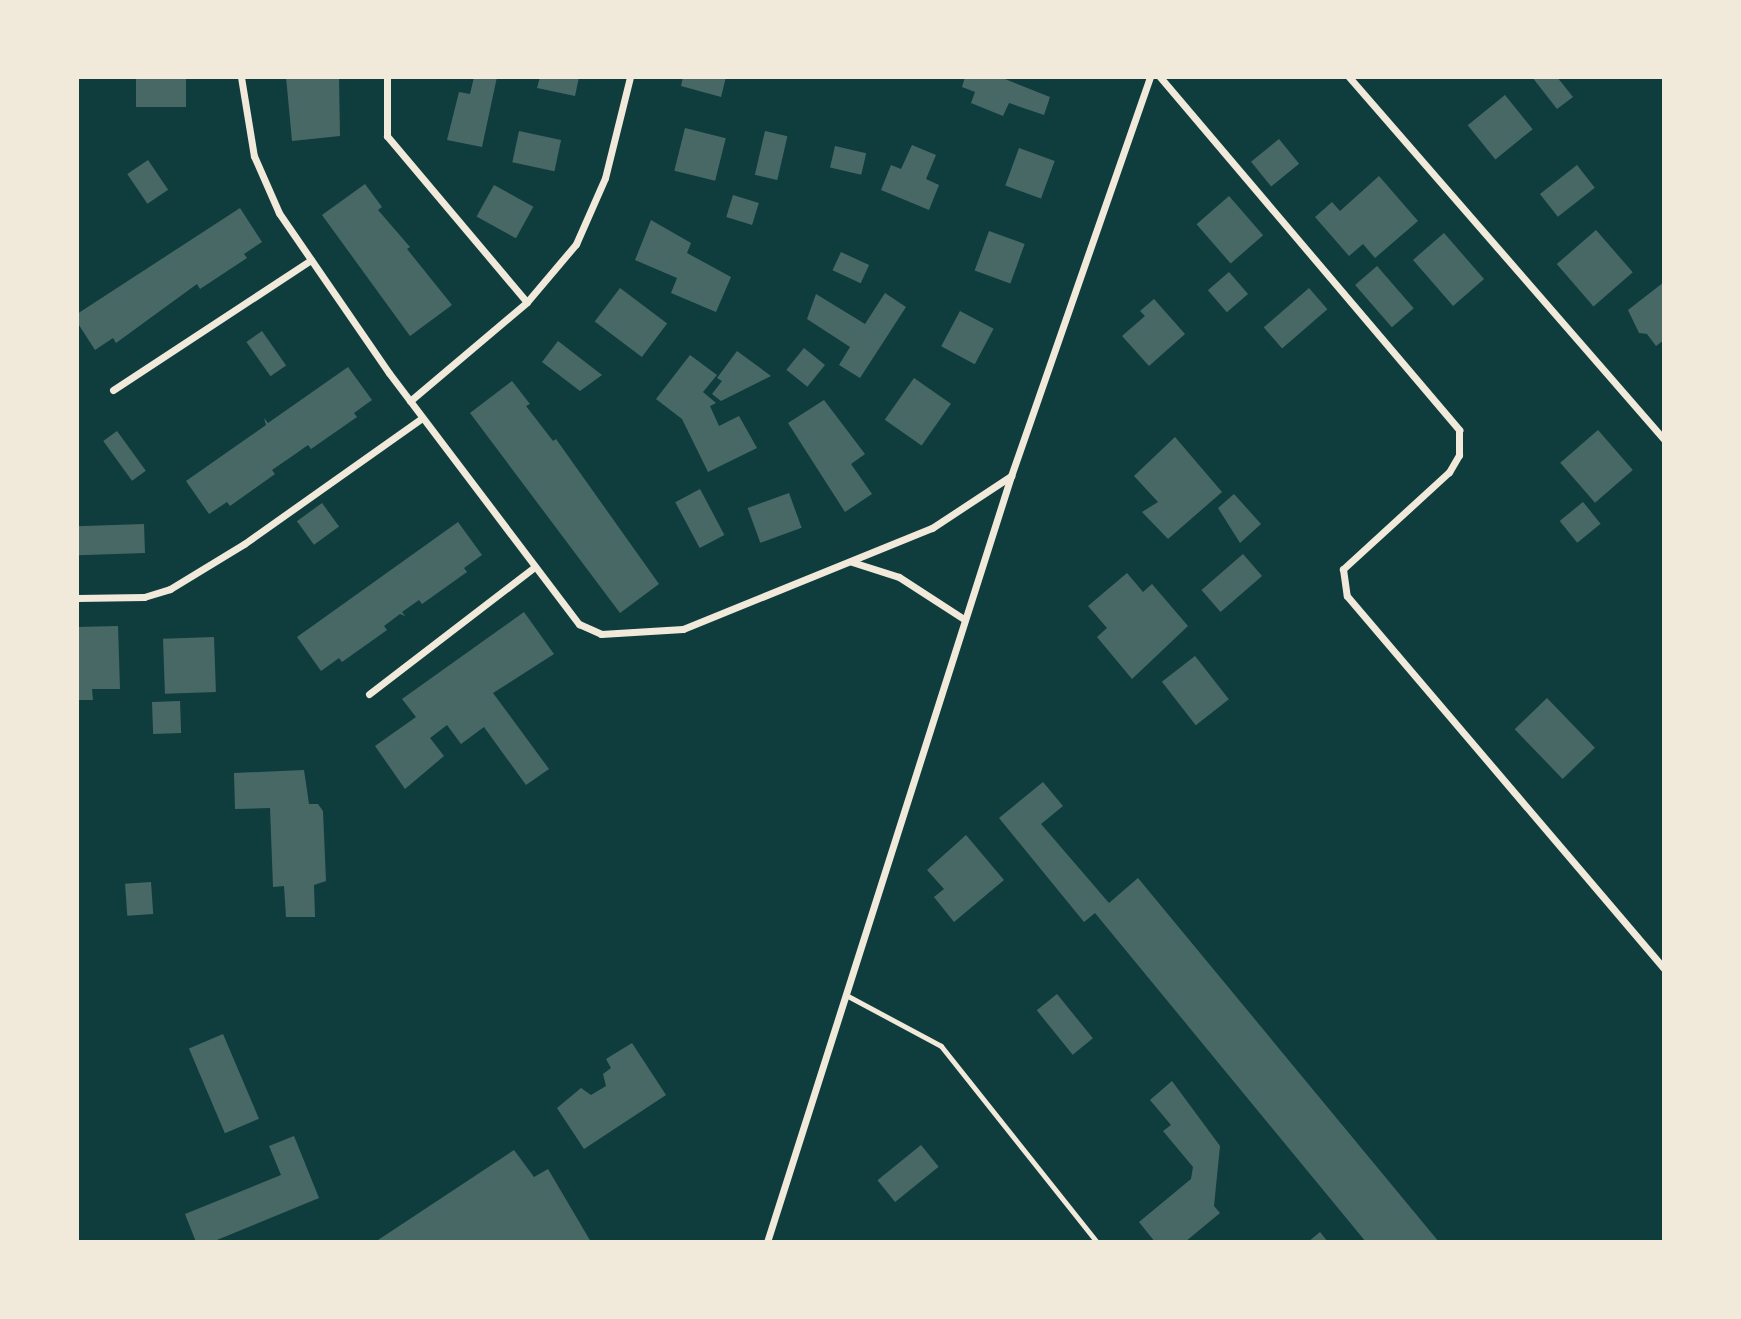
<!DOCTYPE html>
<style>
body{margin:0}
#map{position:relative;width:1741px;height:1319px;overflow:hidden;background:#0f3d3e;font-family:"Playfair Display",serif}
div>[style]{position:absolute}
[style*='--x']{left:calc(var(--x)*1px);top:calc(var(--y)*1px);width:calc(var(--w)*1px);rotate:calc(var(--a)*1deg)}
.building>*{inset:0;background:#486865;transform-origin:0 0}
.service>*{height:5px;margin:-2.5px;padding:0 2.5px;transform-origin:2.5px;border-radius:2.5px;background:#f1e9da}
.minor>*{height:7px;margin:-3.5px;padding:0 3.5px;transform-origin:3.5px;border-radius:3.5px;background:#f1e9da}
span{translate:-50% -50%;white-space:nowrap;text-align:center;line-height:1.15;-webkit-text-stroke:7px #f1e9da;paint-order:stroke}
.frame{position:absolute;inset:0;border:79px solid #f1e9da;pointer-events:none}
</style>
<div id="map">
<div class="building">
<i style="left:136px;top:77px;width:50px;height:30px"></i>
<i style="clip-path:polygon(286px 77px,339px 77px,340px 136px,292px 141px)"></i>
<i style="clip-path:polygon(474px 77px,497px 77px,482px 147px,447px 140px,459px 92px,470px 94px)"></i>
<i style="clip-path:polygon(540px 77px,579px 77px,575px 96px,537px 88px)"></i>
<i style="clip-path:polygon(683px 77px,726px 77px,721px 97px,681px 86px)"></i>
<i style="clip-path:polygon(965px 77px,1000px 77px,1050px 97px,1044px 115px,1009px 103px,1003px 116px,971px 103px,975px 92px,962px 87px)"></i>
<i style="clip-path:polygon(1532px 77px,1557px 77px,1573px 97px,1557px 109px)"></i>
<i style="left:1505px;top:95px;width:44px;height:48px;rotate:51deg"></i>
<i style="left:685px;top:128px;width:42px;height:44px;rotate:14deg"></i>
<i style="left:519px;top:131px;width:43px;height:32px;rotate:12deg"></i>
<i style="left:765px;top:131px;width:23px;height:45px;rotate:13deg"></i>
<i style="left:1279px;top:139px;width:32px;height:36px;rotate:51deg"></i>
<i style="clip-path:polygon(912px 145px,936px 155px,926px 179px,939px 185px,929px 210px,881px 190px,891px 165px,901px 169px)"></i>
<i style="left:835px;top:146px;width:32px;height:22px;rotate:13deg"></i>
<i style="left:1019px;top:148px;width:38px;height:40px;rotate:20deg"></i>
<i style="left:148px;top:160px;width:36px;height:25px;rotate:56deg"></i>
<i style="left:1577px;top:165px;width:29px;height:47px;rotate:52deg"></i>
<i style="clip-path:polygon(1379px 176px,1418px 221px,1375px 258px,1363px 244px,1349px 256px,1315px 217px,1332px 202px,1340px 211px)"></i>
<i style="clip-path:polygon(365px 184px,382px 207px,378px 210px,410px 247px,407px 249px,452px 305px,410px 336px,322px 215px)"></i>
<i style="left:494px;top:185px;width:45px;height:36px;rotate:29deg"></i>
<i style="left:733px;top:195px;width:27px;height:23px;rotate:17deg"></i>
<i style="left:1229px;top:196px;width:52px;height:43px;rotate:49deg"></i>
<i style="clip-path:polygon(240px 208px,262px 242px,244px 254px,247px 258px,200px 289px,197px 284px,116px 343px,113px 338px,95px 350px,77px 322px,77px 314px)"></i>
<i style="clip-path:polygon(651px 220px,691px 243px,687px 253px,731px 277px,716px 312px,671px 293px,677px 278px,635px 260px)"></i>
<i style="left:1596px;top:230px;width:56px;height:52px;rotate:49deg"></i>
<i style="left:989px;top:231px;width:38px;height:42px;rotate:20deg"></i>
<i style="left:1444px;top:233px;width:61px;height:41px;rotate:49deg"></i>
<i style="left:841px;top:252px;width:31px;height:20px;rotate:25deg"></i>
<i style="left:1377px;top:266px;width:56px;height:29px;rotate:49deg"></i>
<i style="left:1229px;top:272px;width:29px;height:28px;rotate:49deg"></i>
<i style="clip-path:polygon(1664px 282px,1664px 340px,1656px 346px,1647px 334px,1639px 333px,1628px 310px)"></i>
<i style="left:620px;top:288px;width:59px;height:42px;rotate:37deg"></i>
<i style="left:1309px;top:288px;width:28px;height:60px;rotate:49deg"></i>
<i style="clip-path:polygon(885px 293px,906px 307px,860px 378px,839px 365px,850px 347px,807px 319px,816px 294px,865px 324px)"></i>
<i style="clip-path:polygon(1154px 299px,1185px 334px,1149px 366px,1122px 336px,1145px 316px,1140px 311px)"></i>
<i style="left:960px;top:311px;width:38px;height:40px;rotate:28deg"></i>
<i style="left:262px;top:331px;width:42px;height:19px;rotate:55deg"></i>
<i style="clip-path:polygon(558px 341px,602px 375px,580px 391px,542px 362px)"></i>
<i style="left:804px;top:348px;width:27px;height:28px;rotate:39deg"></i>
<i style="clip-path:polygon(737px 351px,771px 376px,721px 401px,712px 394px,722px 381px,717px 378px)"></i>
<i style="clip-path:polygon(690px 355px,717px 375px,703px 392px,716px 403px,710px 406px,719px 426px,739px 416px,757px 448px,708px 472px,682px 419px,656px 399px)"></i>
<i style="clip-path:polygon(348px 367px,372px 400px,354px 413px,357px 417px,311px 449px,308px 445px,291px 457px,272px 470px,275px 474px,230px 506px,227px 502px,209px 514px,186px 481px,266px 425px,264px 418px,268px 423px)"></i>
<i style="left:914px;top:378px;width:45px;height:51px;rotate:35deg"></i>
<i style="clip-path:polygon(512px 381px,530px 404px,526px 406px,553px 441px,556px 439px,659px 584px,620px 613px,470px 413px)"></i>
<i style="clip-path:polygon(824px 400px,865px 454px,851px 464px,872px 494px,845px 512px,788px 423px)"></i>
<i style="left:1598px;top:430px;width:53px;height:50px;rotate:49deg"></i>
<i style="left:117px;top:431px;width:49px;height:17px;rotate:54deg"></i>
<i style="clip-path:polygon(1175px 437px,1222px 492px,1168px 539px,1142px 512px,1158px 502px,1134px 476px)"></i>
<i style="left:700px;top:489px;width:52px;height:28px;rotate:62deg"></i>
<i style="left:789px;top:493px;width:37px;height:44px;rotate:70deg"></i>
<i style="clip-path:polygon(1234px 494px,1261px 524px,1240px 543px,1218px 508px)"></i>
<i style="left:1583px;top:502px;width:28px;height:30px;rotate:51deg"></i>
<i style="left:322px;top:503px;width:29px;height:31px;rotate:54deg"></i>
<i style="clip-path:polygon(458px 522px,482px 555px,464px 568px,467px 572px,422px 604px,419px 600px,402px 612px,405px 616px,400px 614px,384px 626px,387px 630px,342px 662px,339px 658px,321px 671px,297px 637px)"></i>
<i style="left:144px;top:524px;width:29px;height:67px;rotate:88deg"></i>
<i style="left:1243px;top:554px;width:29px;height:55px;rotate:49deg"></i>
<i style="clip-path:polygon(1127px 573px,1143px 592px,1152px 584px,1188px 626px,1132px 679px,1097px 637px,1107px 628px,1088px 606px)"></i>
<i style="clip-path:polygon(524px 612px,554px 654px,493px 693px,549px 769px,526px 785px,484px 727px,461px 744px,447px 725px,430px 738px,444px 756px,405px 789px,375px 746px,416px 717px,402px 699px)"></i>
<i style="clip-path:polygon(118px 626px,120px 689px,92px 689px,93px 700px,77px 700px,77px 627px)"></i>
<i style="left:214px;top:637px;width:55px;height:51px;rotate:88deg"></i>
<i style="left:1195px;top:656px;width:55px;height:42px;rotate:52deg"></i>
<i style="left:1547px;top:698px;width:69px;height:45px;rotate:46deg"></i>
<i style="left:180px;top:701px;width:32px;height:28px;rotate:88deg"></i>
<i style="clip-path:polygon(304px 770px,309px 804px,318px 804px,323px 811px,326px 881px,314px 885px,315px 917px,286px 917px,284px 886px,273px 887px,270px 808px,235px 809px,234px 773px)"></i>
<i style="clip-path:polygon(1043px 782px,1063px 806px,1041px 824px,1109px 903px,1138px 878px,1439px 1242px,1366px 1242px,1095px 913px,1084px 922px,999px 818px)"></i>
<i style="clip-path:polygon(966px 835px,1004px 880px,954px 922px,934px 897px,944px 889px,927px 870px)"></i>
<i style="left:151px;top:882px;width:32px;height:26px;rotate:86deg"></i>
<i style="left:1057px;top:994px;width:57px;height:26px;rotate:51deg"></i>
<i style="left:223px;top:1034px;width:92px;height:37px;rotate:67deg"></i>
<i style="clip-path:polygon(632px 1043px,666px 1095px,584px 1149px,557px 1108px,581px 1088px,591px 1095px,606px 1086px,603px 1074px,611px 1068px,606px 1059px)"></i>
<i style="clip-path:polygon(1172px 1081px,1220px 1146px,1214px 1206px,1220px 1213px,1185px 1242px,1155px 1242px,1139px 1222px,1191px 1179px,1193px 1167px,1163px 1131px,1171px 1125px,1150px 1100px)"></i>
<i style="clip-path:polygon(294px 1136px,319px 1198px,212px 1242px,196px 1242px,185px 1214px,281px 1175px,269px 1146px)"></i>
<i style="left:921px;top:1145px;width:28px;height:56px;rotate:51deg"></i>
<i style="clip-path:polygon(514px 1150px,534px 1177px,548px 1169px,591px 1242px,375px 1242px)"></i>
<i style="clip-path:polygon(1320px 1232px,1328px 1242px,1308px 1242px)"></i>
</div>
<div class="service">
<i style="--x:846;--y:995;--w:108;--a:28.2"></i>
<i style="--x:941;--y:1046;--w:251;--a:51.5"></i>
</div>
<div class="minor">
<i style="--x:241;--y:77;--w:80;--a:80.7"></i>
<i style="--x:254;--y:156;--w:62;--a:66.3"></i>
<i style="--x:279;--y:213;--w:194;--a:55.5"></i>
<i style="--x:389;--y:373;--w:315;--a:52.9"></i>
<i style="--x:579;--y:624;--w:24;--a:24"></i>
<i style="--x:601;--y:634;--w:82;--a:-3.5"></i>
<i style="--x:683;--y:629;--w:269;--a:-22.1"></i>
<i style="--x:932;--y:528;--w:95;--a:-33.4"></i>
<i style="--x:387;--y:77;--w:59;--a:90"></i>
<i style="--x:387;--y:136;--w:217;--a:49.9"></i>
<i style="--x:1160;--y:77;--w:463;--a:49.7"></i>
<i style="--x:1459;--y:430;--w:25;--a:90"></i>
<i style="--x:1459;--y:455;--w:20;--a:120"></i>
<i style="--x:1449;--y:472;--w:144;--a:137.5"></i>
<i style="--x:1343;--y:569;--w:27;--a:82"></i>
<i style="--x:1347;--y:596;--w:489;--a:49.6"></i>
<i style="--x:1349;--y:77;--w:480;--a:49"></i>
<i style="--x:113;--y:390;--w:237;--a:-33.3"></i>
<i style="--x:410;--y:401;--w:153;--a:-40.2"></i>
<i style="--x:527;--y:302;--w:76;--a:-49.8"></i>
<i style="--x:576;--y:244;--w:72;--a:-66.3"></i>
<i style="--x:605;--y:178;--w:104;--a:-76.1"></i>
<i style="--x:852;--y:562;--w:49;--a:17.7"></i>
<i style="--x:899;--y:577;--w:77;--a:32.9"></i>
<i style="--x:77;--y:598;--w:67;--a:-0.9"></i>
<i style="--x:144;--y:597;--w:27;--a:-17"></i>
<i style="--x:170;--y:589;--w:87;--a:-31.3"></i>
<i style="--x:244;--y:544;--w:218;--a:-35.3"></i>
<i style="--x:369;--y:694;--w:207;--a:-37.5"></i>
<i style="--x:767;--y:1242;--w:804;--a:-72.33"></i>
<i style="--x:1011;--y:476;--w:423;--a:-70.8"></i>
</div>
<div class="frame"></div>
</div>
